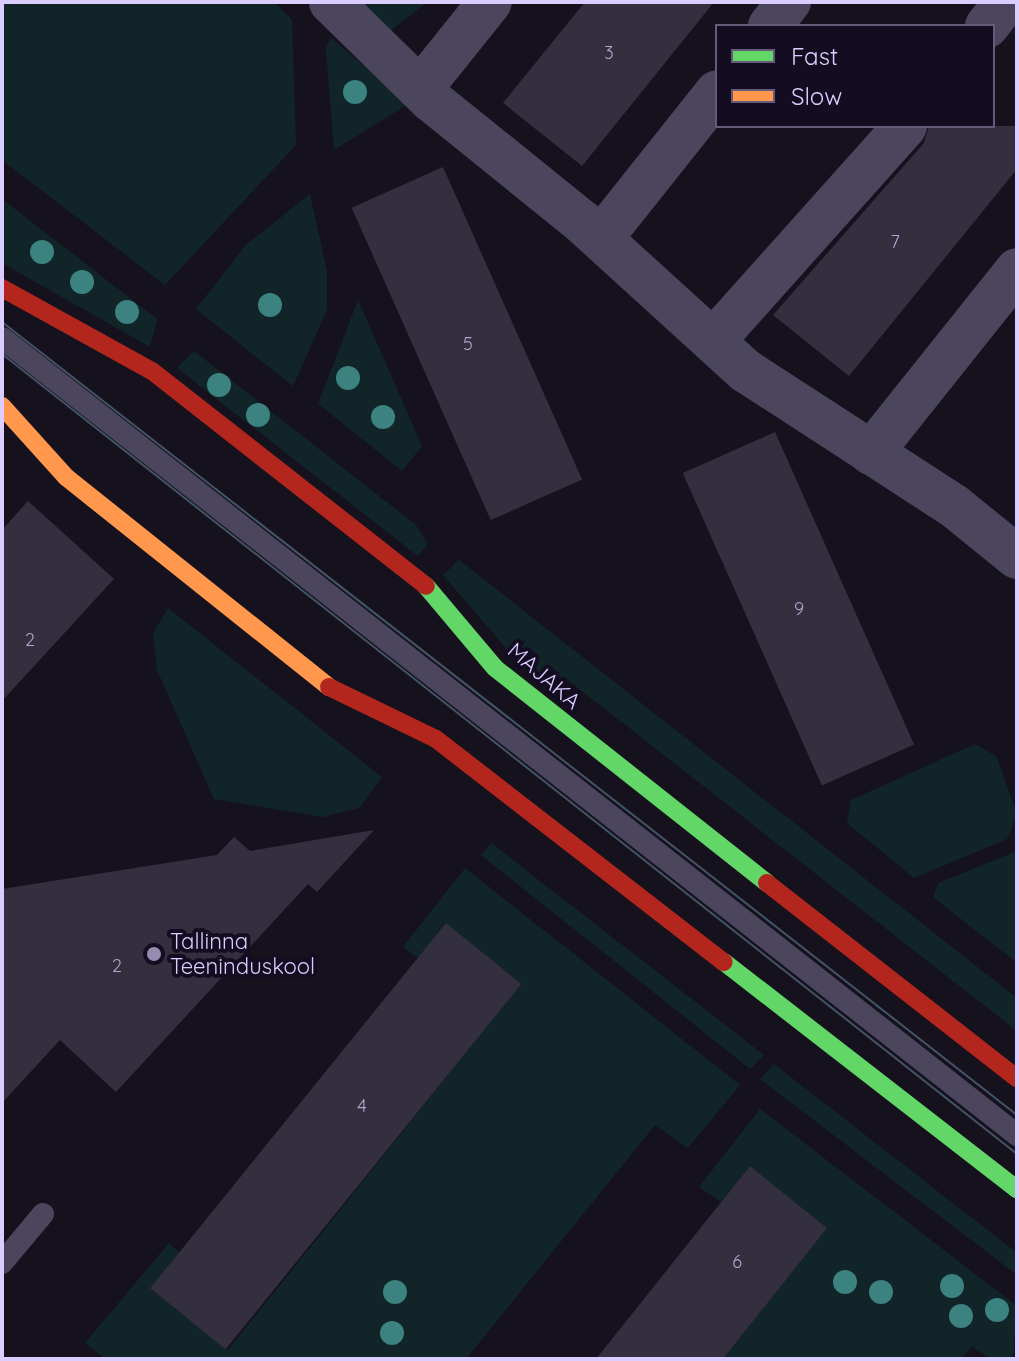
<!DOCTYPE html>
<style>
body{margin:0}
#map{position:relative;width:1019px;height:1361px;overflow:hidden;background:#15121d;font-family:Quicksand,sans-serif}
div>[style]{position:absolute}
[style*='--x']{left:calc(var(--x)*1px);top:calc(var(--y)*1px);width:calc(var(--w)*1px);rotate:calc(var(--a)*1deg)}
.green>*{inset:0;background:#112529}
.building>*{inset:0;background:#342f3f;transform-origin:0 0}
.lane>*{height:22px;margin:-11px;padding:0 11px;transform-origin:11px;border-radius:11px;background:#4b465e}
.street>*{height:44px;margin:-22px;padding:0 22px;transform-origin:22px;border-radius:22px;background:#4b465e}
.fast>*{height:18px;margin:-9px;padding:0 9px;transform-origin:9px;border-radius:9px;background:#63d668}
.slow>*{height:18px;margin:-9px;padding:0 9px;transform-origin:9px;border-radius:9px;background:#ff974d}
.jam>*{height:18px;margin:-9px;padding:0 9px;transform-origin:9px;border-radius:9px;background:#b3261e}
.tram>*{height:2px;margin:-1px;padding:0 1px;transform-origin:1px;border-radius:1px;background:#445368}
.trees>*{width:24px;height:24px;margin:-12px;border-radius:50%;background:#3b8281}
.dots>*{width:22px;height:22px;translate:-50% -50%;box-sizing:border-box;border:4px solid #140d21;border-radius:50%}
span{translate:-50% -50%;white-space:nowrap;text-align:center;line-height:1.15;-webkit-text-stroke:8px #140d21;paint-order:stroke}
.number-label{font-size:18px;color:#b1a6cf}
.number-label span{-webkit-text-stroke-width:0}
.street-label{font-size:22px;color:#dbcdff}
.poi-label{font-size:22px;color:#dbcdff}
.left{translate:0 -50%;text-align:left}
.frame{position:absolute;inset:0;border:4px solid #dbcdff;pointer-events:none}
.legend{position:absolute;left:715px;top:24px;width:280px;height:104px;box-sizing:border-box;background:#140d21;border:2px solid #645a7a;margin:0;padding:10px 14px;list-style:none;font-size:24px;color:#dbcdff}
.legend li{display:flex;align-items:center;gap:16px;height:40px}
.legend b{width:40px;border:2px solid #645a7a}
</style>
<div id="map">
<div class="green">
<i style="clip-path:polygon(2px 2px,274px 2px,292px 20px,296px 145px,165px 285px,2px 160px)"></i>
<i style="clip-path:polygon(355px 2px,427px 2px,389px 32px)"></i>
<i style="clip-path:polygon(330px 37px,408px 104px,334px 150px,326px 49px)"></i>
<i style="clip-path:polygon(310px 194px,327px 271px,327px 310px,293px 386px,196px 309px,246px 245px)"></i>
<i style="clip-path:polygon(2px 199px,157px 319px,150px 347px,2px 263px)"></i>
<i style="clip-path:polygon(358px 300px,422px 446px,402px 471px,318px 404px)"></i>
<i style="clip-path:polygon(194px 351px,416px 525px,428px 544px,418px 556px,177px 368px)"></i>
<i style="clip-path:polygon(459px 560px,1017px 998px,1017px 1031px,564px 677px,537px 684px,443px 575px)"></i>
<i style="clip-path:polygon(168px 608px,382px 777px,359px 808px,323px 817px,214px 799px,157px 670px,153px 634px)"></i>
<i style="clip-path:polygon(975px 744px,996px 756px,1017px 814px,1007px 839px,914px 878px,847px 823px,851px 800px)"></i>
<i style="clip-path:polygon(491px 843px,764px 1055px,750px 1069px,481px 855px)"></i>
<i style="clip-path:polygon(1017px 851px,1017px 963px,933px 897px,938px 883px)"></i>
<i style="clip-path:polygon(465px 868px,740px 1085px,688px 1148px,655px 1125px,466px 1359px,105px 1359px,85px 1343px,169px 1243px,182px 1255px,153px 1291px,228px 1350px,521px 984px,446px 923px,418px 958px,403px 947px)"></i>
<i style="clip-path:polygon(774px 1064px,1017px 1253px,1017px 1275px,760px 1079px)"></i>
<i style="clip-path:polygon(760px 1109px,1017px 1306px,1013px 1359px,990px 1359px,972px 1346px,961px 1359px,723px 1359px,827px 1228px,750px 1166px,721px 1202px,699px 1187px)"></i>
</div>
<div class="building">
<i style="clip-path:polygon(585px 2px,714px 2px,582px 166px,503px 103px)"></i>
<i style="clip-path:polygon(929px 126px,1017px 126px,1017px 169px,849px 376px,773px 315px,924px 143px)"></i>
<i style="left:443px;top:167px;width:342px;height:100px;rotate:66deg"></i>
<i style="left:775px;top:432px;width:342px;height:101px;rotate:66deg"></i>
<i style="clip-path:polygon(28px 501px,114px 579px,2px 701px,2px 530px)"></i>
<i style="clip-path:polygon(374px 830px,317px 892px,308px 884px,116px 1092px,60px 1040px,2px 1103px,2px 889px,217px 855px,234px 837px,250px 851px)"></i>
<i style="left:446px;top:923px;width:97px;height:470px;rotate:39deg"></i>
<i style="clip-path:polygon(750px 1166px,827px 1228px,723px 1359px,596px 1359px)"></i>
</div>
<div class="lane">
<i style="--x:2;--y:338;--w:1291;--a:38.14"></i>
<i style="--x:2;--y:1263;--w:64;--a:-50.1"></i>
</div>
<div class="street">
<i style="--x:331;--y:2;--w:140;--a:44.4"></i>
<i style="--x:431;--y:100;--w:194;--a:38.9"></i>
<i style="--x:582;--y:222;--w:222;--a:42.3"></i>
<i style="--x:746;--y:371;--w:248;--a:33"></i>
<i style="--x:954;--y:506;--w:81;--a:39"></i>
<i style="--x:770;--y:26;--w:31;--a:-52"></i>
<i style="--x:987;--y:26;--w:31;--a:-52"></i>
<i style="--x:421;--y:88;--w:110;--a:-51.3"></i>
<i style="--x:601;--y:238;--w:186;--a:-51.5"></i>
<i style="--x:713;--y:341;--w:288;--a:-48.2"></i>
<i style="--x:871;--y:453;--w:234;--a:-51.4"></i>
</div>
<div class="fast">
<i style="--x:426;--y:586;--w:107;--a:49.9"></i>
<i style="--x:495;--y:668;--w:347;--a:38.3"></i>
<i style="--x:724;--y:962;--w:371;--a:37.8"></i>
</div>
<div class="slow">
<i style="--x:2;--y:406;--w:96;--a:48"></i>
<i style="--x:66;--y:477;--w:337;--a:38.6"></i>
</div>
<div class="jam">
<i style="--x:2;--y:288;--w:171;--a:29"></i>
<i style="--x:152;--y:371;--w:348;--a:38.1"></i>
<i style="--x:329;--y:687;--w:119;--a:25.9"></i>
<i style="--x:436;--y:739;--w:364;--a:37.8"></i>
<i style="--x:767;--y:883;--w:317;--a:38"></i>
</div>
<div class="tram">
<i style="--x:2;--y:322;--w:1288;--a:38"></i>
<i style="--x:2;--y:354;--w:1292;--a:38.24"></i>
</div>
<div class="trees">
<i style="left:355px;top:92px"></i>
<i style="left:42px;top:252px"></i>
<i style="left:82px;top:282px"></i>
<i style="left:270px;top:305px"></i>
<i style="left:127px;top:312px"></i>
<i style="left:348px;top:378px"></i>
<i style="left:219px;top:385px"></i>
<i style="left:258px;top:415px"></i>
<i style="left:383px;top:417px"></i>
<i style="left:845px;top:1282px"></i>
<i style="left:952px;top:1286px"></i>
<i style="left:395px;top:1292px"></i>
<i style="left:881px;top:1292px"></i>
<i style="left:997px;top:1310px"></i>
<i style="left:961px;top:1316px"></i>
<i style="left:392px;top:1333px"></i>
</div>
<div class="dots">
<i style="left:154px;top:954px;background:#968cb0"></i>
</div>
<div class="number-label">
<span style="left:609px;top:53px">3</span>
<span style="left:895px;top:242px">7</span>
<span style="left:468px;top:344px">5</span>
<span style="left:799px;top:609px">9</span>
<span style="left:30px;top:640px">2</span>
<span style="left:117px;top:966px">2</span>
<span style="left:362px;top:1106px">4</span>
<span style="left:737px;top:1262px">6</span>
</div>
<div class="street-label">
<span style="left:544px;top:676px;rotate:41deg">MAJAKA</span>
</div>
<div class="poi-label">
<span class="left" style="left:170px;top:954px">Tallinna<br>Teeninduskool</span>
</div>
<div class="frame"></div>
<ul class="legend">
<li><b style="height:10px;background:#63d668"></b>Fast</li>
<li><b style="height:10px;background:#ff974d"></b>Slow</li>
</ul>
</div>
